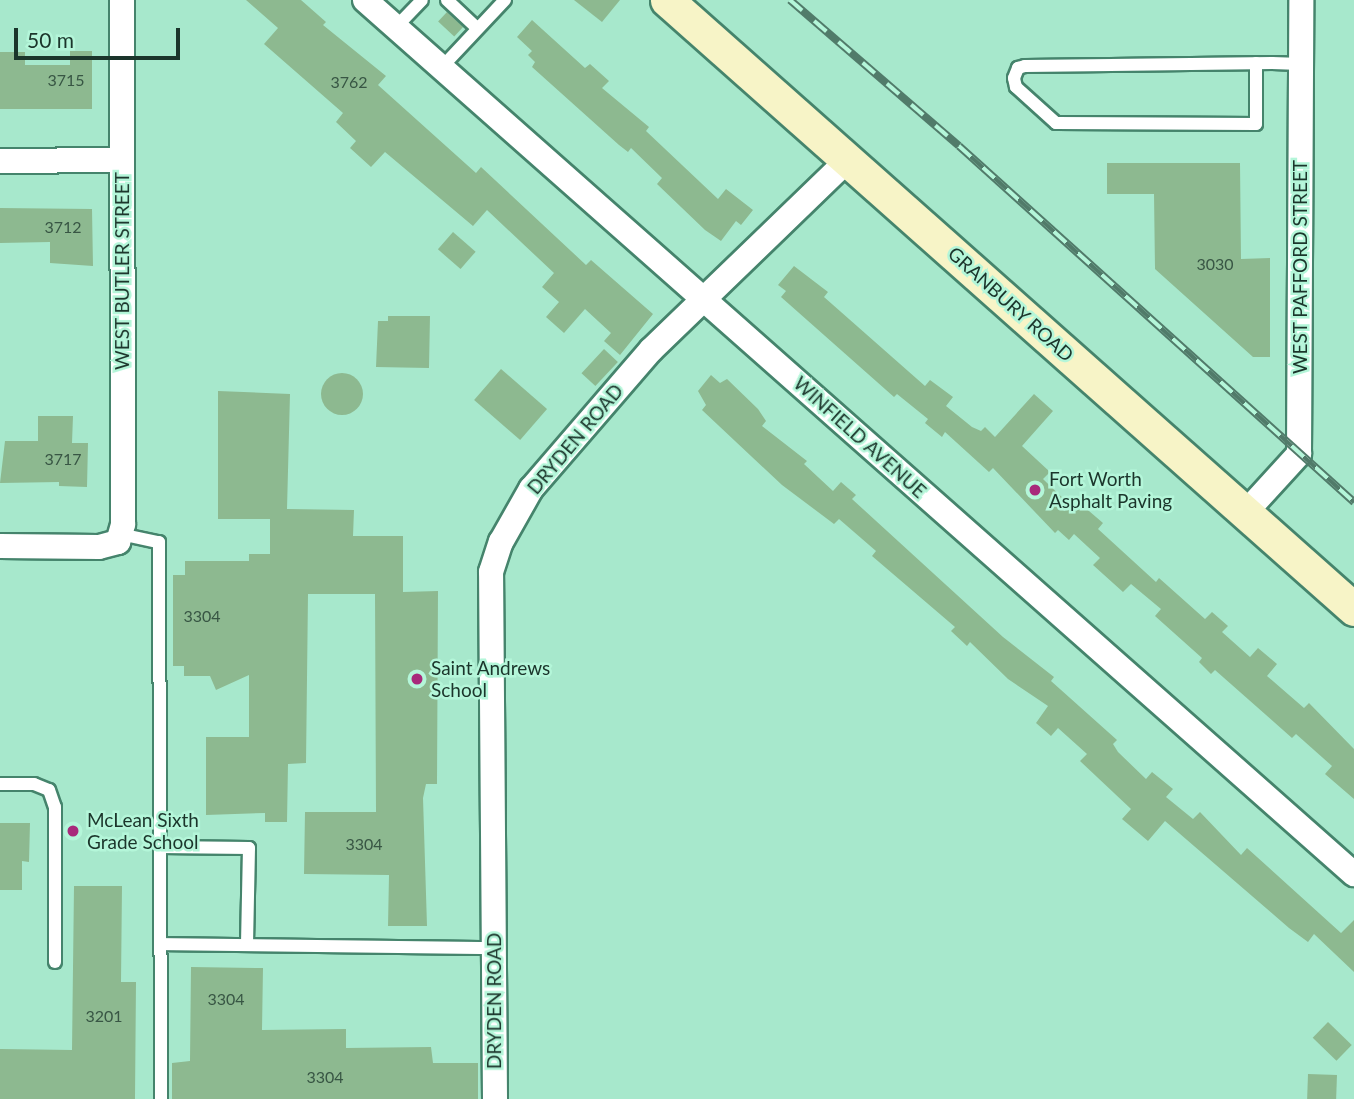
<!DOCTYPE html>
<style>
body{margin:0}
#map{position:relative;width:1354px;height:1099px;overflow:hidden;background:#a7e8cc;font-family:Lato,sans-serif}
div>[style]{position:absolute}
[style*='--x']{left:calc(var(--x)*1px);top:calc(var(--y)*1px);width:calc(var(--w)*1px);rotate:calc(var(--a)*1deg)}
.building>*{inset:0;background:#8db990;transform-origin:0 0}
.round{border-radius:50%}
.roads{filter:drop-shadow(2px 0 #45846c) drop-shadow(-2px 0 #45846c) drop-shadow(0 2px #45846c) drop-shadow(0 -2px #45846c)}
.lane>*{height:12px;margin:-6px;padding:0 6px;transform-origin:6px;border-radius:6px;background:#fff}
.street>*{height:24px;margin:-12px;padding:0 12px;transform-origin:12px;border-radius:12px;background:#fff}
.secondary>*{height:33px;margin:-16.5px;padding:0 16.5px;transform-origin:16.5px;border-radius:16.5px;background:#f7f4c7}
.rail>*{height:8px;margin-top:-4px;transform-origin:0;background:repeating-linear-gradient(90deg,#b4f6d9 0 16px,#517b6a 0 32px);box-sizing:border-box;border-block:2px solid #517b6a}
.dots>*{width:19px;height:19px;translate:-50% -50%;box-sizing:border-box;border:4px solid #b4f6d9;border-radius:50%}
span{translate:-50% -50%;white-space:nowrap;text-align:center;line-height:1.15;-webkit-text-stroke:5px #b4f6d9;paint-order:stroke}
.number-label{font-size:16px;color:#385644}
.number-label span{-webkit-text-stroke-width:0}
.street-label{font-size:19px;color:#1b352b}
.poi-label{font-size:19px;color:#1b352b}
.left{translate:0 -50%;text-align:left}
.scale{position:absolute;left:14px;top:28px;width:166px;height:32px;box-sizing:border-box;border:4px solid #1b352b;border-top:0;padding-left:9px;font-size:21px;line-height:24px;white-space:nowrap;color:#1b352b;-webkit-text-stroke:5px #b4f6d9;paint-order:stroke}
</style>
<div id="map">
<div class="building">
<i style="clip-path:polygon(246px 0,301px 0,326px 22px,323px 25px,386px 76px,378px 85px,476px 173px,481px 167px,586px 265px,591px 260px,653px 314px,620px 355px,604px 341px,611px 333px,585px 309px,564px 333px,546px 317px,559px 302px,542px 287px,554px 273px,487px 210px,473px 226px,385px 152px,371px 167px,350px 148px,356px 141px,336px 122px,343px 113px,264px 44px,278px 28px)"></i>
<i style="clip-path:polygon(574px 0,620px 0,602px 22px)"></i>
<i style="left:447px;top:12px;width:22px;height:13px;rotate:43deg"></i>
<i style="clip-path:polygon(532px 20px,585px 68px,590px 64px,609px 81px,602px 88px,649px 127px,646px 131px,718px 199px,726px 189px,753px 210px,741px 225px,736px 221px,721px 241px,705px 230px,657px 184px,662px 178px,631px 148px,628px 152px,619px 145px,532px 67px,535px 62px,528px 55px,532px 51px,517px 37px)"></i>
<i style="clip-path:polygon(70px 51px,92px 51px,92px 109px,0 109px,0 52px,25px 52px,25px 65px,70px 65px)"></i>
<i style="clip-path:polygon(1107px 163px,1240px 163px,1241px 259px,1270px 258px,1270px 357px,1253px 357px,1155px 269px,1154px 194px,1107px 194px)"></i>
<i style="clip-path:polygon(0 208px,92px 209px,93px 266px,50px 263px,50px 242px,0 243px)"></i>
<i style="left:453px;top:232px;width:30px;height:23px;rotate:41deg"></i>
<i style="clip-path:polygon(794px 266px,828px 292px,824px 297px,925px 386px,930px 380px,953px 397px,946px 406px,972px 427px,981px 431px,985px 427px,995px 437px,1034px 394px,1053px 411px,1022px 446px,1050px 472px,1043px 479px,1076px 511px,1082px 505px,1103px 523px,1098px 529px,1156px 582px,1159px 578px,1205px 619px,1212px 612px,1228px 626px,1222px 632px,1250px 657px,1258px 648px,1277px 664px,1267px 676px,1304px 708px,1309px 703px,1354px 749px,1354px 799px,1325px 774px,1332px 766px,1296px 734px,1292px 738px,1215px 670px,1211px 674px,1199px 662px,1202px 658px,1155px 616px,1161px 609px,1131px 584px,1123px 592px,1093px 565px,1100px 558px,1074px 534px,1069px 540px,1058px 530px,1055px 533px,993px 468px,989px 472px,945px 432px,942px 437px,925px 423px,928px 419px,897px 394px,894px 397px,781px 297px,786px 291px,778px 285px)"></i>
<i style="clip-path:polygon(388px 316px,430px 316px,429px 368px,376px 367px,378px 321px,388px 321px)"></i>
<i style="left:604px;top:349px;width:19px;height:33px;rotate:43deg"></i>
<i style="left:501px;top:369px;width:61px;height:41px;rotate:41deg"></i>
<i class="round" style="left:321px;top:373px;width:42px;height:42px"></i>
<i style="clip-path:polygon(711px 375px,720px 383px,727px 379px,758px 409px,766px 421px,762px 426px,807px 461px,804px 464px,833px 491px,841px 482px,856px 495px,852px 499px,1003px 637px,1054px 677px,1051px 681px,1117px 740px,1113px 744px,1118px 752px,1146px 779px,1152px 772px,1173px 789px,1166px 797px,1193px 819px,1200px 812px,1241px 855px,1247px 848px,1341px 933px,1354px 920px,1354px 972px,1314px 934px,1308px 942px,1289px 928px,1165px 821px,1148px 841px,1122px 819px,1131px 809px,1080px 761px,1087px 754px,1058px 728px,1051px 736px,1036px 723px,1048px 706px,1008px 679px,970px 642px,967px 646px,951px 631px,955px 627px,872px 556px,876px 551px,839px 519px,834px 524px,782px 485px,702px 410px,706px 405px,698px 391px)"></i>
<i style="clip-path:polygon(218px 391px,290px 394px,287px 509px,354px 510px,353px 536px,403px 536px,403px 592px,438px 591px,437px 784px,426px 784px,423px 798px,427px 926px,388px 926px,389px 875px,304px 874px,305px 812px,376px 812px,375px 594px,308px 594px,306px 763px,288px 764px,287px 822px,265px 822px,265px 813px,206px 815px,206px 737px,249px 737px,249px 675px,216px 690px,210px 676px,184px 676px,184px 666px,173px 666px,173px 575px,185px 575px,185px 561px,249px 561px,249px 554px,270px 554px,270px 519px,218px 519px)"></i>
<i style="clip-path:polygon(38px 416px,73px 416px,72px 443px,88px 443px,87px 487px,59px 486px,59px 482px,0 483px,5px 441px,38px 441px)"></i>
<i style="clip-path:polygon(0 823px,30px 823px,29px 862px,22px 861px,22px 890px,0 890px)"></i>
<i style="clip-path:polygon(74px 886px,122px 886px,121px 982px,136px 982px,135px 1099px,0 1099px,0 1049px,72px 1050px)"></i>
<i style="clip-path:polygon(191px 967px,263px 968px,262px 1030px,346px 1029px,346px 1048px,431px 1047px,433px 1063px,478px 1063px,478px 1099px,172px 1099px,172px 1063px,190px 1061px)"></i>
<i style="left:1328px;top:1022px;width:33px;height:22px;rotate:44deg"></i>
<i style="left:1308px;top:1074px;width:29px;height:25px;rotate:2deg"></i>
</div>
<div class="roads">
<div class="lane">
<i style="--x:447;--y:0;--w:40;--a:43"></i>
<i style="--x:396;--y:27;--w:37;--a:-46"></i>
<i style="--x:1256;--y:63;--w:61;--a:90"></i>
<i style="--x:1256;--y:124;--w:200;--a:-179.7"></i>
<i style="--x:1056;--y:123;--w:54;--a:-138"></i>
<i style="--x:1016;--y:87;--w:9;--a:-103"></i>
<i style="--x:1014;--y:78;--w:11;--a:-68"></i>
<i style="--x:1018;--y:68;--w:7;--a:-16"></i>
<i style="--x:1025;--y:66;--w:247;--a:-0.7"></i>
<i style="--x:1272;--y:63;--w:29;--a:2"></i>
<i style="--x:442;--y:67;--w:92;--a:-46.8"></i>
<i style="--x:120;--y:534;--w:40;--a:12"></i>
<i style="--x:159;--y:542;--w:557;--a:89.79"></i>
<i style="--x:0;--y:784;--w:34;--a:0"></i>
<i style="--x:34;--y:784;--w:16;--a:22"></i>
<i style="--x:49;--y:790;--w:18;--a:71"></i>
<i style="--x:55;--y:807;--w:155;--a:90"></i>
<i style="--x:161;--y:847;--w:88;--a:0.7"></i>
<i style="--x:249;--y:848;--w:97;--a:91.2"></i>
<i style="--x:161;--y:944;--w:333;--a:0.7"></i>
</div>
<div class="street">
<i style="--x:365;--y:0;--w:1320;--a:41.47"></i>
<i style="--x:0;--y:161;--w:122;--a:-0.5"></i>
<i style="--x:1246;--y:512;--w:79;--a:-47.6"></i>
<i style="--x:1299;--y:454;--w:454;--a:-89.7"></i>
<i style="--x:0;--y:546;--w:99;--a:0.6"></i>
<i style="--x:99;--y:547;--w:20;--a:-15"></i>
<i style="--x:118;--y:542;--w:19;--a:-74"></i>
<i style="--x:123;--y:524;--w:524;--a:-90.11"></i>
<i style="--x:495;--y:1099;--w:527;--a:-90.43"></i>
<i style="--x:491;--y:572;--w:32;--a:-72"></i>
<i style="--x:501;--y:542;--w:61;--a:-60.5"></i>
<i style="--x:531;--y:489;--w:184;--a:-49.2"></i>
<i style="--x:651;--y:350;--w:275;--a:-44"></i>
</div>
<div class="secondary">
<i style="--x:667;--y:0;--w:918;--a:41.56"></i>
</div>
</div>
<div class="rail">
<i style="--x:790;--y:0;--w:223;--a:40.8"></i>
<i style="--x:959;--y:146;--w:532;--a:42.03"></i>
</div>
<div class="dots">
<i style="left:1035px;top:490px;background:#a82a7b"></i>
<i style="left:417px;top:679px;background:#a82a7b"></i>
<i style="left:73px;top:831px;background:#a82a7b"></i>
</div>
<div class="number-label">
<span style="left:66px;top:80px">3715</span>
<span style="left:349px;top:82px">3762</span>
<span style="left:63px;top:227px">3712</span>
<span style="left:1215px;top:264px">3030</span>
<span style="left:63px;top:459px">3717</span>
<span style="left:202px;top:616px">3304</span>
<span style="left:364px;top:844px">3304</span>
<span style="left:226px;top:999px">3304</span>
<span style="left:104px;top:1016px">3201</span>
<span style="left:325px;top:1077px">3304</span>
</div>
<div class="street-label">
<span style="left:1300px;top:267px;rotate:-90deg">WEST PAFFORD STREET</span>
<span style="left:122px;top:271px;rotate:-90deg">WEST BUTLER STREET</span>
<span style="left:1011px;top:304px;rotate:42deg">GRANBURY ROAD</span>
<span style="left:860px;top:437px;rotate:42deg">WINFIELD AVENUE</span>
<span style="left:575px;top:439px;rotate:-50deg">DRYDEN ROAD</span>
<span style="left:494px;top:1001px;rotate:-90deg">DRYDEN ROAD</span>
</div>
<div class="poi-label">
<span class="left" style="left:1049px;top:490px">Fort Worth<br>Asphalt Paving</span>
<span class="left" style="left:431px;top:679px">Saint Andrews<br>School</span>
<span class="left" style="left:87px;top:831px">McLean Sixth<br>Grade School</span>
</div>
<div class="scale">50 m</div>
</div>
